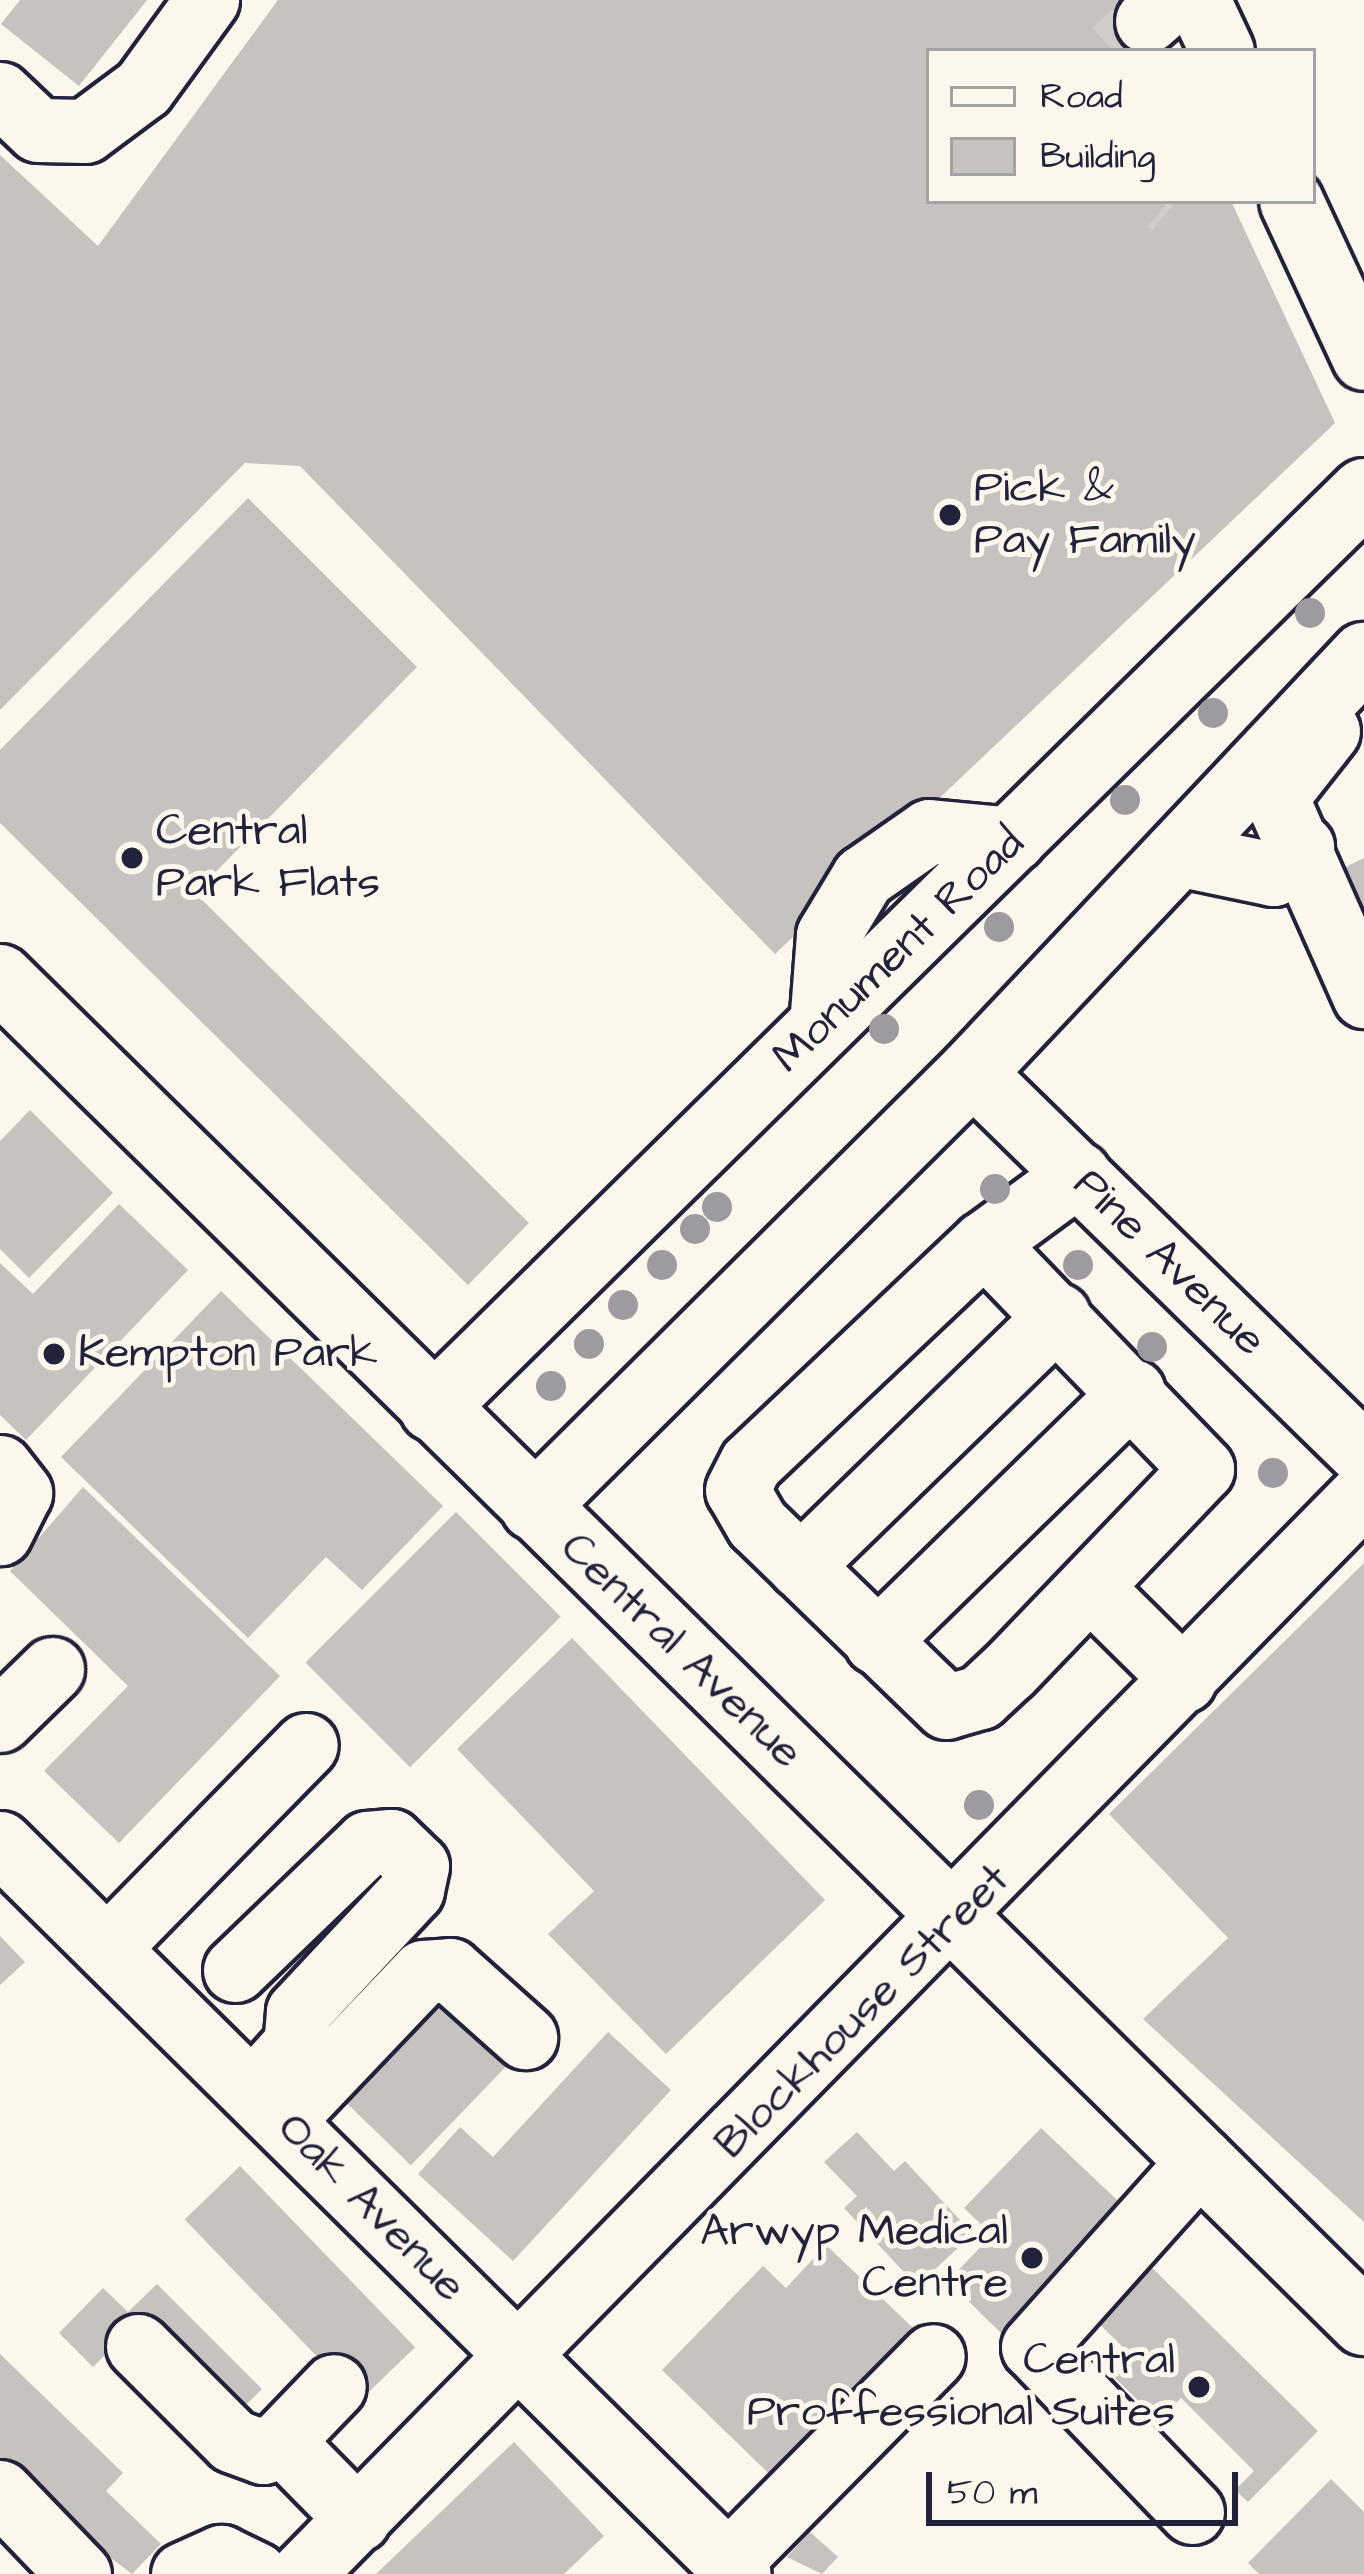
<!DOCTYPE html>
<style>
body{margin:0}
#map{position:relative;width:1364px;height:2574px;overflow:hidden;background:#fbf7ec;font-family:"Architects Daughter",sans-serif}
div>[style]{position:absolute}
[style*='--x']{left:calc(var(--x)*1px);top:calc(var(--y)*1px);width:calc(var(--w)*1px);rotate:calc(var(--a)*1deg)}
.building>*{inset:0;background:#c6c2c0;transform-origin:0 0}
.minor-tunnel>*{height:63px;margin-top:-31.5px;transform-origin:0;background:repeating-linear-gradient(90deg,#d0ccc9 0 63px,transparent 0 95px)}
.roads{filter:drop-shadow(3px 0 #22223b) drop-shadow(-3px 0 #22223b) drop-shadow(0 3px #22223b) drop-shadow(0 -3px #22223b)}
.minor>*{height:63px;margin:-31.5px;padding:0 31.5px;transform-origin:31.5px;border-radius:31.5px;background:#fbf7ec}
.major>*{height:66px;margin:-33px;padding:0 33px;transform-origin:33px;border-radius:33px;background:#fbf7ec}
.trees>*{width:30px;height:30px;margin:-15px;border-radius:50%;background:#9d9ba0}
.dots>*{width:33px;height:33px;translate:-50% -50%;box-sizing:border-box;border:6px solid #fbf7ec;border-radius:50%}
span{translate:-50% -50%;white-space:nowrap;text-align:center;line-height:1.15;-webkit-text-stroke:10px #fbf7ec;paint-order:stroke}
.poi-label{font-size:45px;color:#22223b}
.left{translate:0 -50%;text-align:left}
.right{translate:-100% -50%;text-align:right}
.street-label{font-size:45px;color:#22223b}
.legend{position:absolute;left:926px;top:48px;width:390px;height:156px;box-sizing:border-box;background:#fbf7ec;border:3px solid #a4a2a5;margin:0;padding:15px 21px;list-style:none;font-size:36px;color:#22223b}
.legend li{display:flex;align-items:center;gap:24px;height:60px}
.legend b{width:60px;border:3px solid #a4a2a5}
.scale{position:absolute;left:926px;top:2472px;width:312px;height:54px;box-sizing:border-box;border:6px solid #22223b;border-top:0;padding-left:15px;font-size:36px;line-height:42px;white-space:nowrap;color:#22223b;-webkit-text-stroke:9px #fbf7ec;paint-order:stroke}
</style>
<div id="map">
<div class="building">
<i style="clip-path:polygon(20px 0,147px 0,79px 86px,1px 24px)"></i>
<i style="clip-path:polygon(278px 0,1137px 0,1161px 51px,929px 51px,929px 201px,1231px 201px,1335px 423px,775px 954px,300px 466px,245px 463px,0 710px,0 155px,98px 246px)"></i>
<i style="clip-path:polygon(248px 498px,417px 667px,195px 893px,529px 1223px,468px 1285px,0 823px,0 750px)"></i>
<i style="clip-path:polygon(1364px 858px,1364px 954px,1327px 876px)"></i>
<i style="clip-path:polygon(30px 1110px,113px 1193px,29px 1278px,0 1249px,0 1141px)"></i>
<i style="clip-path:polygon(119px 1204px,188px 1270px,26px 1440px,0 1415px,0 1263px,33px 1294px)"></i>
<i style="clip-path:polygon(221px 1291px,443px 1506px,362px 1590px,326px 1557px,248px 1638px,61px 1457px)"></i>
<i style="clip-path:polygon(83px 1487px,280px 1676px,119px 1843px,44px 1771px,128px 1686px,10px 1571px)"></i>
<i style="left:456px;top:1512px;width:148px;height:213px;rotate:45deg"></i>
<i style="clip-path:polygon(1364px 1563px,1364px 2222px,1143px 2019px,1228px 1938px,1109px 1814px)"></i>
<i style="clip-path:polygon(572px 1638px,825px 1900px,666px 2054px,548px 1934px,594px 1891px,457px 1749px)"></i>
<i style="clip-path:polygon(0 1936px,25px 1962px,0 1985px)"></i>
<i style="left:419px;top:1984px;width:120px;height:136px;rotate:44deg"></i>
<i style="clip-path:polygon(608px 2032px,671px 2090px,513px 2261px,418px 2174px,460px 2127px,493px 2157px)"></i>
<i style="clip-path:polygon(1041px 2128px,1135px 2217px,1011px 2343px,948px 2281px,992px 2235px,964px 2208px)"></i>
<i style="clip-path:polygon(857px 2132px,894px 2171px,905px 2161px,973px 2234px,917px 2286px,844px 2208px,857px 2196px,824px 2162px)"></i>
<i style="left:240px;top:2166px;width:252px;height:77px;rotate:46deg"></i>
<i style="clip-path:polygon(826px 2245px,932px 2346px,790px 2494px,662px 2370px,763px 2266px,786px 2288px)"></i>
<i style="clip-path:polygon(1135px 2251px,1318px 2431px,1248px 2502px,1235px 2490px,1254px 2471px,1181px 2398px,1159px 2421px,1113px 2376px,1132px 2356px,1081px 2306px)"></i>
<i style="clip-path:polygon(157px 2284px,262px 2389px,227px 2424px,131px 2328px,93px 2367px,59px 2333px,103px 2288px,128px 2312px)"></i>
<i style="clip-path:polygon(0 2354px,123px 2473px,106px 2491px,161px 2544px,132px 2574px,0 2474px)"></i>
<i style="clip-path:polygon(514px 2442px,604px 2536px,564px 2574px,376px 2574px)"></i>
<i style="clip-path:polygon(1331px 2479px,1364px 2512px,1364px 2574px,1259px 2574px,1248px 2563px)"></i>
<i style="clip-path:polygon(810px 2532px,838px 2557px,822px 2574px,787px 2557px)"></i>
</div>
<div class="minor-tunnel">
<i style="--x:1113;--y:51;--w:45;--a:-41.4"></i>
<i style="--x:1168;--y:201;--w:6;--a:39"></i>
</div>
<div class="roads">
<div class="minor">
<i style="--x:1198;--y:0;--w:56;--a:64.8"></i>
<i style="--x:1147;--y:21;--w:32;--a:-41"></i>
<i style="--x:0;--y:94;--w:52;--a:43.5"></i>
<i style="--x:38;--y:130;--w:47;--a:1.2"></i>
<i style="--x:85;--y:131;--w:72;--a:-36.6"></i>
<i style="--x:143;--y:88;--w:109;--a:-54"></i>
<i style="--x:1291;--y:201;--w:173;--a:65.1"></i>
<i style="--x:1328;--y:731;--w:84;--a:128.2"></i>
<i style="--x:1276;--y:797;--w:218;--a:66.1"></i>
<i style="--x:1177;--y:854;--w:98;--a:11.8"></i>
<i style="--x:1273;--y:874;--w:40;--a:-43"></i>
<i style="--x:821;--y:1026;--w:91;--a:-85.6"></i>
<i style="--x:828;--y:935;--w:68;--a:-58.9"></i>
<i style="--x:863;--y:877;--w:80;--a:-34.9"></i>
<i style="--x:929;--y:831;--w:85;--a:5.4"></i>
<i style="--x:972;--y:1072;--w:548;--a:44.33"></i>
<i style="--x:984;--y:1243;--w:314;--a:46"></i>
<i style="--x:1202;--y:1469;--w:279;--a:133.8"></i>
<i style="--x:1009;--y:1670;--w:40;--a:137"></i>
<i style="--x:980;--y:1697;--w:35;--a:164"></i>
<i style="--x:946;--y:1707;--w:263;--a:-135.9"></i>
<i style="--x:757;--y:1524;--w:39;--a:-120"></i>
<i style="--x:737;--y:1490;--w:30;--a:-63"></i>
<i style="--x:751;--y:1463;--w:320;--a:-43.4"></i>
<i style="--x:984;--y:1243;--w:117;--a:-36.3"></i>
<i style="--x:0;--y:1467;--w:33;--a:52"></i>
<i style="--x:20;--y:1493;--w:45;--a:116.6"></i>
<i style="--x:800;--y:1566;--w:360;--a:-44.2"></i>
<i style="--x:1091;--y:1588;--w:131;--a:44.7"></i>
<i style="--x:876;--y:1642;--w:359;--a:-44.3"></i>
<i style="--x:0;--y:1720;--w:73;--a:-44.4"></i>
<i style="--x:0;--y:1843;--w:1039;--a:44.69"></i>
<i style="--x:107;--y:1948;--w:284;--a:-45.6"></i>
<i style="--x:235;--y:1970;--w:183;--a:-43.9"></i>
<i style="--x:367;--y:1843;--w:24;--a:-5"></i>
<i style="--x:391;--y:1841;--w:36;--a:44"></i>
<i style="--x:417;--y:1866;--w:25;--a:102"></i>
<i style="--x:412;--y:1890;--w:167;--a:133.1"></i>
<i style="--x:298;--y:2012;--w:32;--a:95"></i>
<i style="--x:295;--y:2044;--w:64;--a:131.9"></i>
<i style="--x:282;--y:2120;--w:204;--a:-46.4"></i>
<i style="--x:423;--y:1972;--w:27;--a:-4"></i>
<i style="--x:450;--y:1970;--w:101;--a:41.8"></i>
<i style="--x:138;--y:2346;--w:134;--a:45"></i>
<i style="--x:233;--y:2441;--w:32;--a:20"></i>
<i style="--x:263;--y:2452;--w:21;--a:-31"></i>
<i style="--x:281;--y:2441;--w:110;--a:45.4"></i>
<i style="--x:281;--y:2441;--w:76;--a:-46.1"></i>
<i style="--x:0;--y:2492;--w:114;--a:46.1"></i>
<i style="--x:1192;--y:2512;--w:229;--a:-133.9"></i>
<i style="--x:1033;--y:2347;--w:252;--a:-48.2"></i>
<i style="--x:728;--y:2563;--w:291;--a:-45.3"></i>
<i style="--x:183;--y:2574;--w:42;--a:-24.1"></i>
<i style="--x:221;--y:2557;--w:39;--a:26"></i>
<i style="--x:302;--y:2574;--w:1515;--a:-45.51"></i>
</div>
<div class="major">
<i style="--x:0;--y:978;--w:1915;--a:44.58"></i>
<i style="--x:433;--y:1408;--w:1306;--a:-44.53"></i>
<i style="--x:534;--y:1507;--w:617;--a:-44.8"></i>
<i style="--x:972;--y:1072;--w:572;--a:-46.7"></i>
</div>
</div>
<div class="trees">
<i style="left:1310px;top:613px"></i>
<i style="left:1213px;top:713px"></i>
<i style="left:1125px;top:800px"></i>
<i style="left:999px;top:927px"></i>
<i style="left:884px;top:1029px"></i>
<i style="left:995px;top:1189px"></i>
<i style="left:717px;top:1207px"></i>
<i style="left:695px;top:1229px"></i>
<i style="left:662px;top:1265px"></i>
<i style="left:1078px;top:1265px"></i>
<i style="left:623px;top:1305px"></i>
<i style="left:589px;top:1344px"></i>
<i style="left:1152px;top:1347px"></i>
<i style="left:551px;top:1386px"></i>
<i style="left:1273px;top:1473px"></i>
<i style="left:979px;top:1805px"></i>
</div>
<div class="dots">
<i style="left:950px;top:515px;background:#22223b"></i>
<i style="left:132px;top:858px;background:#22223b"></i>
<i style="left:54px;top:1354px;background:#22223b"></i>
<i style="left:1032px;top:2258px;background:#22223b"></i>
<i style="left:1199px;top:2387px;background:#22223b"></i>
</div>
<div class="poi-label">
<span class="left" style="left:974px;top:515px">Pick &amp;<br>Pay Family</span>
<span class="left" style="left:156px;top:858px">Central<br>Park Flats</span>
<span class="left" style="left:78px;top:1354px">Kempton Park</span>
<span class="right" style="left:1008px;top:2258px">Arwyp Medical<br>Centre</span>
<span class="right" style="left:1175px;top:2387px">Central<br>Proffessional Suites</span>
</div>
<div class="street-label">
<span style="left:899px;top:951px;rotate:-44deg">Monument Road</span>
<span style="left:1169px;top:1263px;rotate:44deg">Pine Avenue</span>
<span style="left:681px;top:1651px;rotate:44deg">Central Avenue</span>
<span style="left:863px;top:2012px;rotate:-45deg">Blockhouse Street</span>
<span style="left:371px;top:2208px;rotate:45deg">Oak Avenue</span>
</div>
<ul class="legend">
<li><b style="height:15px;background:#fbf7ec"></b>Road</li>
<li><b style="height:33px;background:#c6c2c0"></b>Building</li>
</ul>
<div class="scale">50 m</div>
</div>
